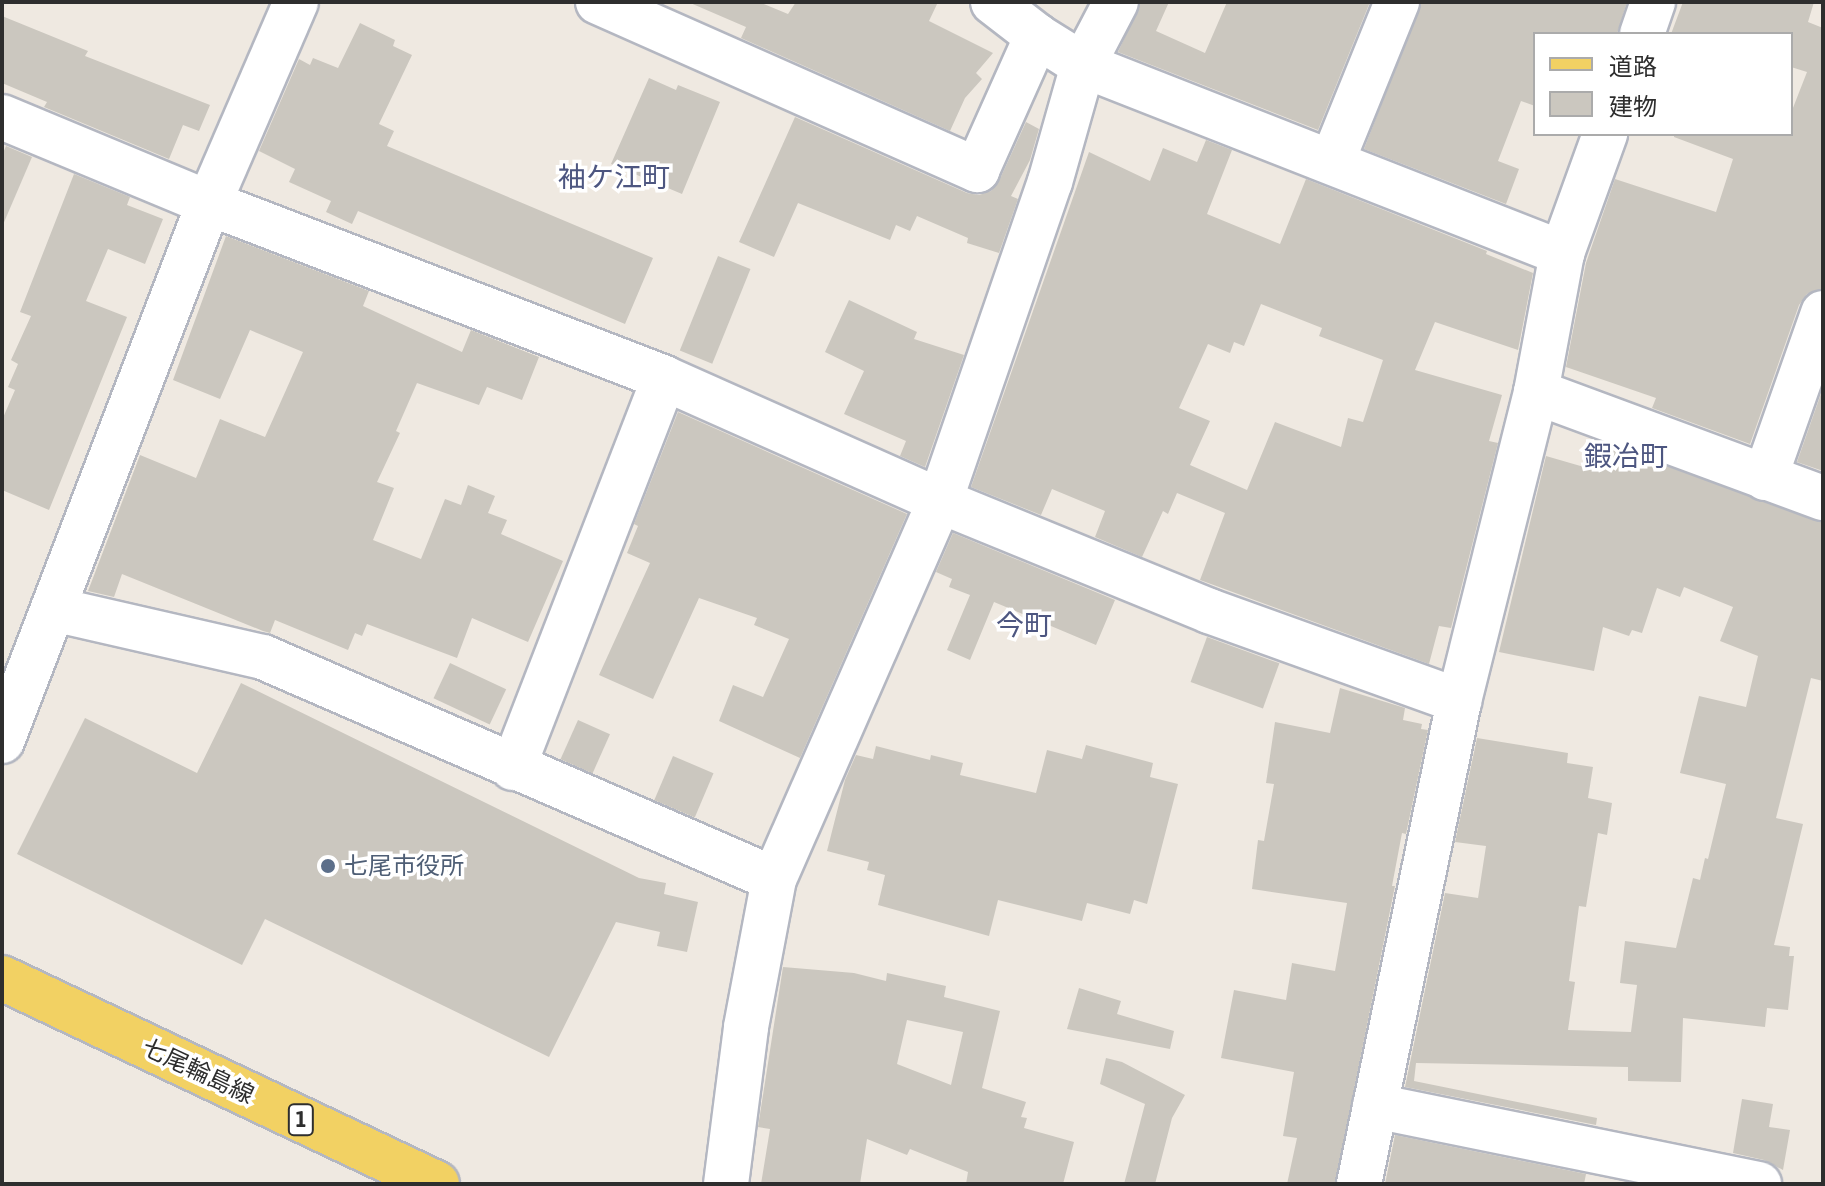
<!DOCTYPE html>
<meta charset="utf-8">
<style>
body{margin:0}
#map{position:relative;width:1825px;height:1186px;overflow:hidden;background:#efe9e1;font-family:"Asap Condensed","Noto Sans JP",sans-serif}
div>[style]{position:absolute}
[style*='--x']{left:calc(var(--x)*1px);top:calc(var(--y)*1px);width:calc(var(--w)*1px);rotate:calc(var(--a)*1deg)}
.building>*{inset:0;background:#cbc7bf;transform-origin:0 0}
.roads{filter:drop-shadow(2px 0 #b4b7c1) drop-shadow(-2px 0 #b4b7c1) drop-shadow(0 2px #b4b7c1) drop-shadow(0 -2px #b4b7c1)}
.minor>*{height:44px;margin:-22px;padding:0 22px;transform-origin:22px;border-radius:22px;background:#fff}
.major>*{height:44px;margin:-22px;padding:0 22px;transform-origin:22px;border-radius:22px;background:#f2d163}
.dots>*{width:22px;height:22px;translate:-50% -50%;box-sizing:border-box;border:4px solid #fff;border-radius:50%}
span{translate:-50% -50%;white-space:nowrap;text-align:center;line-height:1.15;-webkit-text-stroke:7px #fff;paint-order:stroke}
.shield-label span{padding:2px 6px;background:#fff;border:2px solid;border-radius:6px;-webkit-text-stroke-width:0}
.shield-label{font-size:22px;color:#2e2e2e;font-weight:700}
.service-label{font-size:24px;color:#4e5e75}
.left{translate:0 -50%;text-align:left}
.street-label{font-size:24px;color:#2e2e2e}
.quarter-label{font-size:28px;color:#4d5680}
.frame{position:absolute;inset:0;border:4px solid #2e2e2e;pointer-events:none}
.legend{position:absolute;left:1533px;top:32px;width:260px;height:104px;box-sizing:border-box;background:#fff;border:2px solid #ababab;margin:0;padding:10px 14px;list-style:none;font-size:24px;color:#2e2e2e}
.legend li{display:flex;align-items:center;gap:16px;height:40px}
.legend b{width:40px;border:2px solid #ababab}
</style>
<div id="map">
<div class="building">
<i style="clip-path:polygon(688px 2px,759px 2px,788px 14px,796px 2px,938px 2px,929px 21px,993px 53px,976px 73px,982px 79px,965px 98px,950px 131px,741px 38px,746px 27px)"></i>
<i style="clip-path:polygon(1141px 2px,1169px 2px,1156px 31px,1205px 53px,1227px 2px,1370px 2px,1318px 130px,1118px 52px)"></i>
<i style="clip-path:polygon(1421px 2px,1627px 2px,1617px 34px,1535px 34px,1535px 106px,1521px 101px,1498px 161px,1519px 169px,1506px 204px,1364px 149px)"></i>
<i style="clip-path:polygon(1683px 2px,1814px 2px,1808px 22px,1823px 28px,1823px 289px,1807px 294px,1799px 305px,1750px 444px,1652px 408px,1656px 398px,1566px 367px,1586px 263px,1615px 179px,1716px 212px,1733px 159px,1674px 137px,1674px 134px,1791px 134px,1791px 113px,1807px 72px,1791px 67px,1791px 34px,1671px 34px)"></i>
<i style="clip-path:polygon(2px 16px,88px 51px,85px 56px,210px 105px,199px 131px,183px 125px,169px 159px,44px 107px,47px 102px,2px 83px)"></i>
<i style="clip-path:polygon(360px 23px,395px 40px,393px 46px,412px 55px,379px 124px,394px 131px,387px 146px,653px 258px,625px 324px,358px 211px,352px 224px,326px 212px,331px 201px,289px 182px,295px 169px,259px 151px,299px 59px,310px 65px,313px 58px,338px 68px)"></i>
<i style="clip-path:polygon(649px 78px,676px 90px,678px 85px,720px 102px,682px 194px,611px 164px)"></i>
<i style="clip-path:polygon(795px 117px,967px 193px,979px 195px,991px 191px,999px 181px,1026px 122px,1039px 129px,1030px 160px,1011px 196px,1018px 199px,999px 253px,967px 243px,968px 238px,917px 216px,910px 231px,896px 225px,890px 240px,798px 203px,774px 257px,739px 242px)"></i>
<i style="clip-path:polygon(evenodd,1206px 140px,1232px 150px,1207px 214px,1280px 244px,1306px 179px,1487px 251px,1486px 254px,1533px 273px,1518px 350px,1435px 322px,1415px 370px,1502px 395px,1489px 441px,1498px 443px,1451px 628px,1439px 626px,1429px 664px,1200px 580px,1225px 513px,1177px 493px,1168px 514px,1163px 511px,1142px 557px,1095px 537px,1105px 511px,1052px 489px,1041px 515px,971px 487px,1089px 152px,1150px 181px,1163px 148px,1197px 162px,1206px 140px,1261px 304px,1322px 328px,1319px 336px,1383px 360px,1363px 422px,1348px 418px,1341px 447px,1275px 422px,1247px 490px,1190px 465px,1210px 421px,1179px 408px,1208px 344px,1230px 353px,1234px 342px,1244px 346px,1261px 304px)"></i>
<i style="clip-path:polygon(6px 146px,32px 157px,2px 227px,2px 155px)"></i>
<i style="clip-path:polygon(74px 174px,130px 197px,127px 205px,163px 219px,145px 264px,108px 249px,86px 301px,127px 317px,49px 510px,2px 490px,2px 420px,15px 390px,8px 387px,18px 364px,11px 360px,31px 316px,20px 312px)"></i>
<i style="clip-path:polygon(226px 236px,369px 291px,363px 306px,462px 352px,471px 330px,539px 357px,522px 400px,487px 387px,479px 405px,417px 383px,396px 431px,400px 433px,377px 482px,394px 488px,373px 540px,421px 559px,445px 499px,461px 505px,468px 485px,495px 496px,488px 513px,507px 520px,501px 534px,563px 561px,528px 642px,472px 618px,457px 658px,367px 624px,362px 636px,355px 633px,348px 650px,275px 620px,270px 633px,263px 631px,122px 574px,114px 597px,88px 591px,140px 455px,196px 478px,220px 419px,265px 437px,303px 352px,250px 330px,220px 399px,173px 380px)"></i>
<i style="left:718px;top:256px;width:35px;height:102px;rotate:22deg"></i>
<i style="clip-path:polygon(849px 300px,917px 332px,914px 339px,964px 355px,925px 467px,900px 456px,906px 441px,844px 414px,864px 371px,825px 352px)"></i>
<i style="clip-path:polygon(1823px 388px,1823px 471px,1797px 462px)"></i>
<i style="clip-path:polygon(678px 412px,907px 514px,800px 758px,719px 721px,733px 685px,763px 697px,789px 639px,754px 625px,757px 618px,699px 598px,653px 699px,599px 675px,650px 563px,627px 553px,638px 526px,634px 524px)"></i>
<i style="clip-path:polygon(1594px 440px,1823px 522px,1823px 681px,1811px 678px,1776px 818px,1803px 824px,1774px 945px,1790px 947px,1789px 956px,1794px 956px,1788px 1010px,1767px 1008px,1765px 1027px,1683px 1018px,1681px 1082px,1628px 1081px,1628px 1067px,1416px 1063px,1414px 1081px,1597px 1118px,1596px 1125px,1405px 1087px,1445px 893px,1478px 898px,1486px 846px,1455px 842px,1477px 738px,1568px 753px,1567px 763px,1593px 767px,1588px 798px,1612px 803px,1607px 835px,1598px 833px,1586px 907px,1579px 906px,1569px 981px,1575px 982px,1568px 1030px,1631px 1032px,1637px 985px,1620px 983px,1625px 941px,1676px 948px,1693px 878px,1700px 880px,1705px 858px,1708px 859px,1726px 784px,1680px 773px,1699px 696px,1746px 707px,1758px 656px,1720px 641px,1733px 607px,1684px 587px,1680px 597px,1657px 588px,1642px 633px,1632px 630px,1629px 636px,1603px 627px,1594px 671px,1499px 652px,1546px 456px,1584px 467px)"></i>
<i style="clip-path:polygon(953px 533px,1115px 600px,1096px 645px,994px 602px,970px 660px,947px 650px,970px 595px,949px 587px,952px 579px,936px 572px)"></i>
<i style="left:1207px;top:637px;width:77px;height:48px;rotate:20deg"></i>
<i style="left:450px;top:663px;width:62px;height:39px;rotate:25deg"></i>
<i style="clip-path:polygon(241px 683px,639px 878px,666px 883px,664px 894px,698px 902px,687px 952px,657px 946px,660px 932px,616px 922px,549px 1057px,265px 919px,242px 965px,17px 854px,85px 718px,197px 773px)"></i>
<i style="clip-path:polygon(1340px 688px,1405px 708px,1403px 720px,1422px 724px,1421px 729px,1428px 730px,1406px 834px,1402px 833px,1392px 886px,1395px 886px,1335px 1184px,1287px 1184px,1297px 1138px,1283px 1136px,1294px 1072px,1221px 1058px,1234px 990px,1286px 1000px,1292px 963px,1335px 971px,1347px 903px,1252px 889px,1258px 840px,1264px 841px,1274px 784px,1266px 783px,1275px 722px,1330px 733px)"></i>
<i style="left:578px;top:720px;width:35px;height:43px;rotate:24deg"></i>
<i style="clip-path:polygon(1086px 745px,1153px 763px,1150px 777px,1178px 784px,1147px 904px,1134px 900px,1130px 914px,1087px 903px,1082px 921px,998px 900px,989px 936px,878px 905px,885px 875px,867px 870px,869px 862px,827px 851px,845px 780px,856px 755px,873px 759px,876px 746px,930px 760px,931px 755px,963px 763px,960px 775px,1036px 793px,1047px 750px,1082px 759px)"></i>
<i style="left:673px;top:756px;width:44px;height:48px;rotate:23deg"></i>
<i style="clip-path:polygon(evenodd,783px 967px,854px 973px,886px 981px,887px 973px,946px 986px,944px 997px,1000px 1011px,982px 1088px,1026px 1102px,1021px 1117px,1027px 1118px,1024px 1128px,1074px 1142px,1063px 1184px,966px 1184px,968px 1172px,910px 1149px,907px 1155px,867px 1139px,860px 1184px,761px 1184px,770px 1129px,758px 1127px,783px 967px,907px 1020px,963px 1032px,951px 1085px,897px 1064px,907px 1020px)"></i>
<i style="clip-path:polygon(1079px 988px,1121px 1001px,1117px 1014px,1174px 1031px,1170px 1049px,1067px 1029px)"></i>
<i style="clip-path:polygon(1106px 1058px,1122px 1062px,1185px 1095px,1172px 1118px,1155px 1184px,1124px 1184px,1145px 1104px,1100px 1084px)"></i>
<i style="clip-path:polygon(1742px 1099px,1773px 1104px,1769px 1127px,1790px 1130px,1783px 1170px,1764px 1160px,1733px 1153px)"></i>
<i style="clip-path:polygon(1395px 1135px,1586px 1174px,1584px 1184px,1385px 1184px)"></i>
</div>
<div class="roads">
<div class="minor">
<i style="--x:598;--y:2;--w:415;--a:23.9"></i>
<i style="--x:977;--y:170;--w:147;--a:-65.9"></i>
<i style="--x:993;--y:2;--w:56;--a:37.7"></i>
<i style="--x:1037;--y:36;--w:54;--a:32.2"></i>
<i style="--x:1083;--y:65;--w:515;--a:21.43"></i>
<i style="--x:1642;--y:34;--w:34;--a:-71"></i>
<i style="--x:2;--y:117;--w:224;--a:22.6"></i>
<i style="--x:209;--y:203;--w:487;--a:21"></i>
<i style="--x:664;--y:378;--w:302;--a:24"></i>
<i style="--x:940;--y:501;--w:291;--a:22.2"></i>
<i style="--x:1209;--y:611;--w:266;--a:19.8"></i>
<i style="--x:1332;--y:162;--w:173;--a:-67.9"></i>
<i style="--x:1536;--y:392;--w:306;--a:20.3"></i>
<i style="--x:1765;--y:478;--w:175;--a:-70.6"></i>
<i style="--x:53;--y:609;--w:215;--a:12.9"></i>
<i style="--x:263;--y:657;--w:557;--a:23.48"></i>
<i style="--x:2;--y:741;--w:576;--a:-68.96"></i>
<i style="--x:209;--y:203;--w:219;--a:-66.6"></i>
<i style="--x:513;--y:768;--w:418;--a:-68.8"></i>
<i style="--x:1375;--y:1106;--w:392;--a:11.5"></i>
<i style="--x:726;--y:1184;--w:158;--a:-82.7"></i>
<i style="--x:746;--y:1027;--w:151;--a:-79.3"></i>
<i style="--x:774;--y:879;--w:413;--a:-66.3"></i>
<i style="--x:940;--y:501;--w:337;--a:-71"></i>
<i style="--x:1050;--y:182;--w:122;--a:-74.2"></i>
<i style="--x:1083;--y:65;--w:71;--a:-62.4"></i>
<i style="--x:1359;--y:1184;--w:493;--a:-78.3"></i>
<i style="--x:1459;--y:701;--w:318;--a:-76"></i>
<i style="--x:1536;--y:392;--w:141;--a:-79.4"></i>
<i style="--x:1562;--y:253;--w:127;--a:-70.1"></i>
</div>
<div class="major">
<i style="--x:2;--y:978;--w:481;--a:25.3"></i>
</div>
</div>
<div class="dots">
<i style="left:328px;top:866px;background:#5c6f8a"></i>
</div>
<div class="shield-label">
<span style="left:301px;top:1120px">1</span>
</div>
<div class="service-label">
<span class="left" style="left:344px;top:866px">七尾市役所</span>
</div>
<div class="street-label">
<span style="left:198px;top:1071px;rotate:25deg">七尾輪島線</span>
</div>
<div class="quarter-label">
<span style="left:614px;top:177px">袖ケ江町</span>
<span style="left:1626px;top:456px">鍜冶町</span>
<span style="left:1024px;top:625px">今町</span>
</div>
<div class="frame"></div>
<ul class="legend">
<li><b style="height:10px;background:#f2d163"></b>道路</li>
<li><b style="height:22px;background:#cbc7bf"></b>建物</li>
</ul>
</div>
